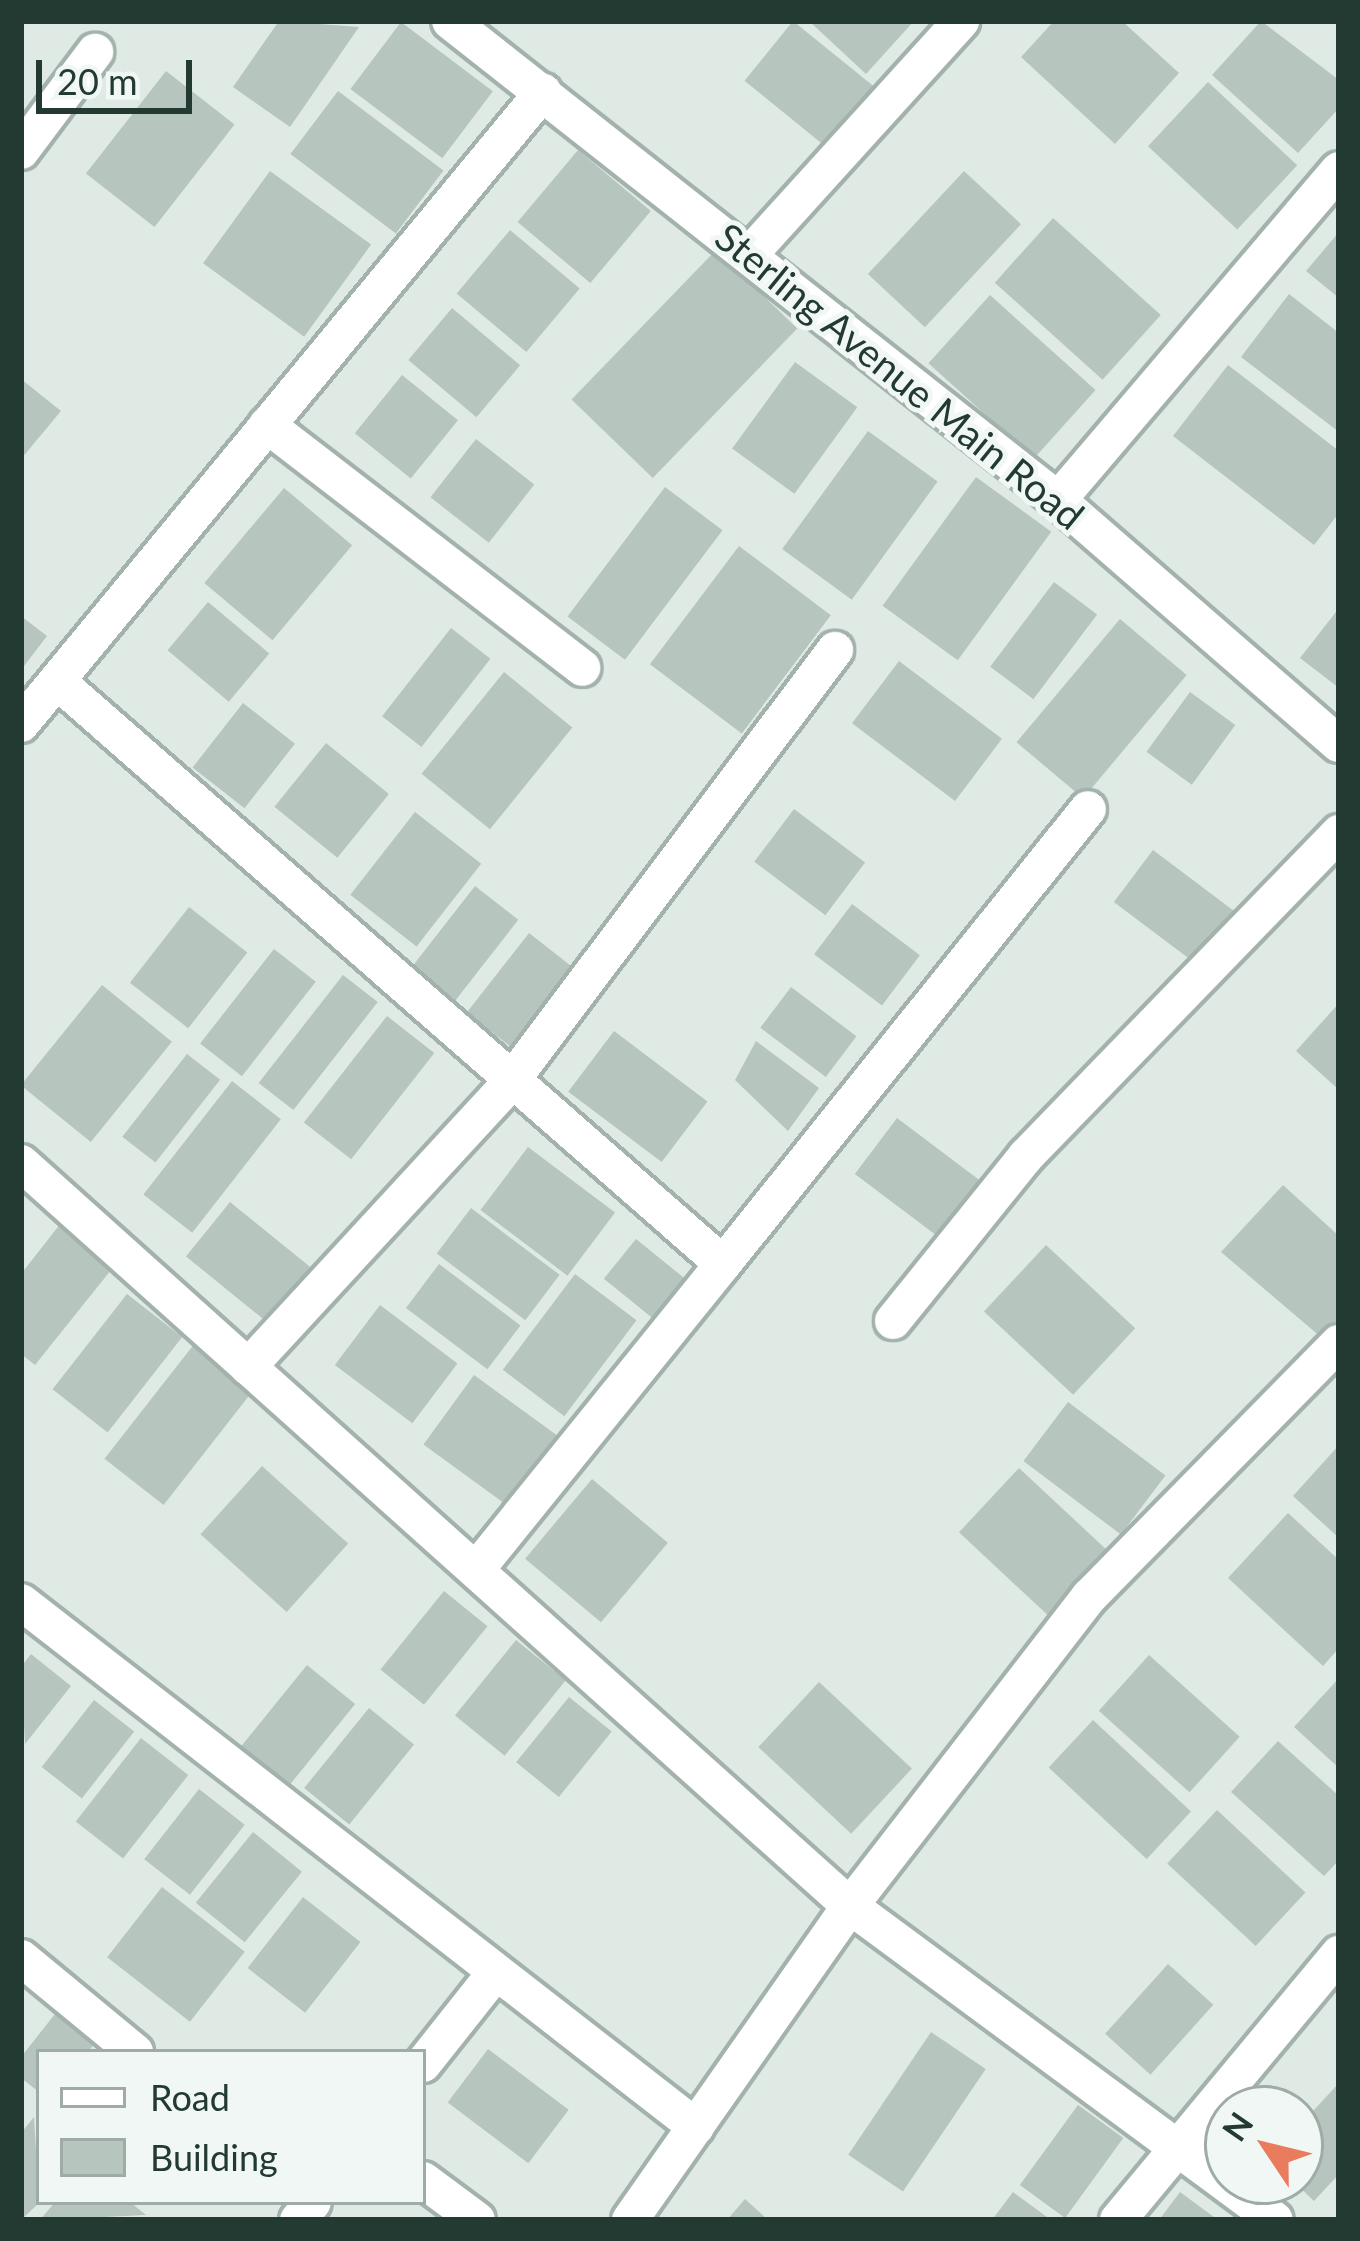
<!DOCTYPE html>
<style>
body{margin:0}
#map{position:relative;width:1360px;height:2241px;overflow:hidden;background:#e0eae5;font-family:Lato,sans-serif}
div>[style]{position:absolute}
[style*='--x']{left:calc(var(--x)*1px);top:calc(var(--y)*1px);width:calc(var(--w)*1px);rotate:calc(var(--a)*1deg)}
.building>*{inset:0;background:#b6c5be;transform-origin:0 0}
.roads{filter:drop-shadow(3px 0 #a3b2ac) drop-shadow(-3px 0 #a3b2ac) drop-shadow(0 3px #a3b2ac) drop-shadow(0 -3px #a3b2ac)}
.minor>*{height:36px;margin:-18px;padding:0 18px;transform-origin:18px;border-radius:18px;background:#fff}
span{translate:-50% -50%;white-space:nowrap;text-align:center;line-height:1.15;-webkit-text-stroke:10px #f0f7f4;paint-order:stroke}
.street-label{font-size:39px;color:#223a32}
.frame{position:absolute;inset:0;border:24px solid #223a32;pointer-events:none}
.legend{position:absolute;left:36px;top:2049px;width:390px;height:156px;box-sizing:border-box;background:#f0f7f4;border:3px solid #9eaba6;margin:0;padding:15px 21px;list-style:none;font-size:36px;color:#223a32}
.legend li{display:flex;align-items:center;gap:24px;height:60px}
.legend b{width:60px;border:3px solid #9eaba6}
.north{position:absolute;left:1204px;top:2085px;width:120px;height:120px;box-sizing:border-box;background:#f0f7f4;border:3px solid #9eaba6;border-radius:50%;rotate:305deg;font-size:33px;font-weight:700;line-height:48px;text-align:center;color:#223a32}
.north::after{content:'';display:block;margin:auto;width:42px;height:54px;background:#ea7c5e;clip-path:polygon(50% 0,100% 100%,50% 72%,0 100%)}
.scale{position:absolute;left:36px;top:60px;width:156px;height:54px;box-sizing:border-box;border:6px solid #223a32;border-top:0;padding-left:15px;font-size:36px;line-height:42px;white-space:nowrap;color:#223a32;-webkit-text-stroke:9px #f0f7f4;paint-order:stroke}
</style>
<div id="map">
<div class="building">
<i style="clip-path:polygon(279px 21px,359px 27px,290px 127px,233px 87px)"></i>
<i style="left:793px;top:21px;width:107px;height:77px;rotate:39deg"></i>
<i style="clip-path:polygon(809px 21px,914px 21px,866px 74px)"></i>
<i style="clip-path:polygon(1054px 21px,1122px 21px,1179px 73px,1115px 144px,1021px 57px)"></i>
<i style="clip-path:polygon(1261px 21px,1339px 80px,1339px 108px,1298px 153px,1212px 75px)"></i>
<i style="left:401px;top:22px;width:115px;height:84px;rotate:37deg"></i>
<i style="left:166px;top:71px;width:87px;height:130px;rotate:38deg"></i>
<i style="left:1208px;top:82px;width:122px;height:88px;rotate:43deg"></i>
<i style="left:338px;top:91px;width:132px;height:79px;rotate:37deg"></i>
<i style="left:578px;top:150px;width:95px;height:94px;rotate:40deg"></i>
<i style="left:270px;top:171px;width:125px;height:114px;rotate:36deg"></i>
<i style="left:964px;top:171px;width:78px;height:141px;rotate:43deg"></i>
<i style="left:1053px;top:218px;width:145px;height:87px;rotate:42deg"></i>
<i style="left:510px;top:230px;width:91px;height:83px;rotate:40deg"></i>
<i style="clip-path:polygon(1339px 232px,1339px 298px,1306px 271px)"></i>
<i style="left:716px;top:250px;width:113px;height:208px;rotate:44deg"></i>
<i style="clip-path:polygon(1289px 294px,1339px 333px,1339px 432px,1241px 357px)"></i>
<i style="left:990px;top:295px;width:142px;height:92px;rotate:42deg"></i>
<i style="left:452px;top:308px;width:89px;height:68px;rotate:40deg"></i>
<i style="left:795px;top:362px;width:77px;height:107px;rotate:36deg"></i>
<i style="clip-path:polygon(1228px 365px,1339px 451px,1339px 513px,1314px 545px,1173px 436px)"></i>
<i style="left:402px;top:375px;width:72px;height:75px;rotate:39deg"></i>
<i style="clip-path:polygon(21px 379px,61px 411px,21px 459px)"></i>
<i style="left:868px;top:431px;width:86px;height:146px;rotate:36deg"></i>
<i style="left:476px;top:439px;width:74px;height:74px;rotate:38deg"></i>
<i style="left:976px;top:477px;width:93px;height:159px;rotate:36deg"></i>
<i style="left:665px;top:487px;width:72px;height:162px;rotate:37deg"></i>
<i style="left:284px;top:488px;width:89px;height:124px;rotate:40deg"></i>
<i style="left:739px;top:546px;width:115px;height:148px;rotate:37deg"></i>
<i style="left:1054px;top:582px;width:54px;height:106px;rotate:37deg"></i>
<i style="left:208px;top:602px;width:80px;height:63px;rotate:40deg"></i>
<i style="clip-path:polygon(1339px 608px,1339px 688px,1300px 658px)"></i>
<i style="clip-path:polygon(21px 616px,47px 636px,21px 670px)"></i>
<i style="left:1120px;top:619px;width:87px;height:161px;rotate:40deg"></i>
<i style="left:451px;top:628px;width:50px;height:112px;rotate:38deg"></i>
<i style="left:899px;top:661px;width:129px;height:78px;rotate:37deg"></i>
<i style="left:504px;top:672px;width:88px;height:131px;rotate:39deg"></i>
<i style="left:1190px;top:692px;width:56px;height:74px;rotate:36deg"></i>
<i style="left:243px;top:703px;width:66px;height:82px;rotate:38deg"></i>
<i style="left:326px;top:743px;width:81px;height:82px;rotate:39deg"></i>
<i style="left:794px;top:809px;width:89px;height:66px;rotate:37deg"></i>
<i style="left:415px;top:812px;width:84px;height:105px;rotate:38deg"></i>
<i style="left:1153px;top:850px;width:111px;height:65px;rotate:37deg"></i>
<i style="left:475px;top:886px;width:55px;height:102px;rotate:38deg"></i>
<i style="left:852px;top:904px;width:85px;height:63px;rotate:37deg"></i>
<i style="left:189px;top:907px;width:74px;height:96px;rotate:38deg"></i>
<i style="left:529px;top:933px;width:60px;height:101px;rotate:38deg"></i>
<i style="left:274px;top:949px;width:53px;height:120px;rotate:38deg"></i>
<i style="left:343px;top:975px;width:44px;height:137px;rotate:38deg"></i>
<i style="left:102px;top:985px;width:90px;height:129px;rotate:39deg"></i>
<i style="left:791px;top:987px;width:82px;height:51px;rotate:37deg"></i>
<i style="clip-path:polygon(1339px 1003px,1339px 1090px,1296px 1051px)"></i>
<i style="left:387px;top:1016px;width:60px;height:135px;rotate:38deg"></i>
<i style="left:614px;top:1031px;width:117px;height:76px;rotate:37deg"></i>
<i style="clip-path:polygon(756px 1041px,819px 1088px,788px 1131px,735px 1080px)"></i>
<i style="left:187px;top:1054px;width:42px;height:105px;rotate:38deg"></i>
<i style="left:232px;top:1081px;width:62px;height:144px;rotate:38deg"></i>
<i style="left:897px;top:1118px;width:106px;height:70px;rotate:37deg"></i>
<i style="left:528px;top:1147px;width:109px;height:79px;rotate:37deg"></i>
<i style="clip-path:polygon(1283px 1185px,1339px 1236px,1339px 1334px,1329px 1344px,1221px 1252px)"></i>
<i style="left:230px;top:1202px;width:114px;height:70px;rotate:39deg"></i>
<i style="left:471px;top:1208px;width:111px;height:57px;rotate:37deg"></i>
<i style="clip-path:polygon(61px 1223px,115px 1265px,35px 1365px,21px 1354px,21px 1274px)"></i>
<i style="left:636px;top:1239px;width:72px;height:51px;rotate:39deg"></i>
<i style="left:1046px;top:1245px;width:122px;height:91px;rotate:43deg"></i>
<i style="left:439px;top:1264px;width:102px;height:55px;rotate:37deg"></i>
<i style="left:575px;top:1274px;width:77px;height:120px;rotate:37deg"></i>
<i style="left:127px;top:1294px;width:70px;height:121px;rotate:38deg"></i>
<i style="left:380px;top:1305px;width:97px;height:75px;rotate:37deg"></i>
<i style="left:195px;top:1343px;width:75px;height:147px;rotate:38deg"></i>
<i style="left:474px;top:1375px;width:114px;height:86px;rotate:36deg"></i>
<i style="left:1068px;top:1402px;width:122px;height:74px;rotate:37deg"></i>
<i style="clip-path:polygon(1339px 1445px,1339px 1538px,1293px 1496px)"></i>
<i style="left:262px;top:1466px;width:116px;height:92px;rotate:42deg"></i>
<i style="left:1019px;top:1468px;width:134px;height:88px;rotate:43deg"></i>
<i style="left:592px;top:1479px;width:99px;height:104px;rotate:40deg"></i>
<i style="clip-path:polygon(1288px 1513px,1339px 1560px,1339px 1648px,1323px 1666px,1228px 1578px)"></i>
<i style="left:444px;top:1591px;width:56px;height:101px;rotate:39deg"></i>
<i style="left:516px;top:1640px;width:64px;height:97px;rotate:39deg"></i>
<i style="clip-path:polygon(31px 1654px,71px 1686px,25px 1744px,21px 1667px)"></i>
<i style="left:1149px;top:1655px;width:122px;height:75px;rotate:42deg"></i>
<i style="left:307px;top:1665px;width:62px;height:105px;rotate:39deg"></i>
<i style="clip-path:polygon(1339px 1678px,1339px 1768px,1294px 1727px)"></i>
<i style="left:819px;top:1682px;width:127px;height:89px;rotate:43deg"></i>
<i style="left:569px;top:1697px;width:55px;height:84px;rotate:39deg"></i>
<i style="left:94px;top:1700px;width:51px;height:85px;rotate:38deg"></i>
<i style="left:369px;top:1708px;width:58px;height:103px;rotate:39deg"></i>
<i style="left:1093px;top:1720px;width:134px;height:65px;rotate:43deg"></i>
<i style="left:141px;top:1738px;width:60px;height:106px;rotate:38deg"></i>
<i style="clip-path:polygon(1278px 1741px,1339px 1796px,1339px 1860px,1324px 1876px,1231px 1792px)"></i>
<i style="left:199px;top:1789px;width:58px;height:89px;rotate:38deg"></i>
<i style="left:1217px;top:1810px;width:121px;height:73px;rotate:43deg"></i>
<i style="left:253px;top:1832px;width:63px;height:91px;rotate:39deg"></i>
<i style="left:162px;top:1887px;width:105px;height:89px;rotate:38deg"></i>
<i style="left:303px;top:1897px;width:73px;height:90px;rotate:38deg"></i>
<i style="left:1168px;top:1964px;width:61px;height:94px;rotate:42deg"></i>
<i style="clip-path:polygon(66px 2000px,105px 2030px,88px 2052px,39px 2052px,39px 2092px,21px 2078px,21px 2057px)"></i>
<i style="left:931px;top:2032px;width:66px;height:148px;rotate:34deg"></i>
<i style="left:488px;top:2049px;width:101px;height:67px;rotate:37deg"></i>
<i style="clip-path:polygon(1339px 2083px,1339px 2174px,1314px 2201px,1293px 2181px,1300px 2125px)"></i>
<i style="left:1078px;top:2105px;width:56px;height:99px;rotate:36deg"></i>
<i style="clip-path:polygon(34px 2117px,39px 2203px,21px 2220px,21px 2133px)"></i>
<i style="clip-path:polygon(1013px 2192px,1051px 2220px,992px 2220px)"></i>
<i style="clip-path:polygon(1180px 2192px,1218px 2220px,1159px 2220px)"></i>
<i style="clip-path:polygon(745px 2199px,768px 2220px,727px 2220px)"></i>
<i style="clip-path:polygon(55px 2202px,130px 2202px,146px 2215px,40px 2220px)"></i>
</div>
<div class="roads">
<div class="minor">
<i style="--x:450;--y:21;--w:774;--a:38.23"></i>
<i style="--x:1058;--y:500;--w:372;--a:41"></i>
<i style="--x:21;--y:151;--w:124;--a:-53.2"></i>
<i style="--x:749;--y:255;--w:316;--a:-47.8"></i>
<i style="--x:267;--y:425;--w:398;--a:37.6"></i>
<i style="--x:1058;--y:500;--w:433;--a:-49.6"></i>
<i style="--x:57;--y:681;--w:885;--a:41.2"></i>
<i style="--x:723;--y:1264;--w:583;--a:-51.26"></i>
<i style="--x:21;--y:724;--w:820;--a:-50.45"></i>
<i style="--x:21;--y:1163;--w:1113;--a:41.87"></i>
<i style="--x:850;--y:1906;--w:528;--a:36.46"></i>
<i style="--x:893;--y:1321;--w:212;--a:-51.1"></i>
<i style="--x:1026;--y:1156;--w:450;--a:-45.9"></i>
<i style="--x:248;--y:1367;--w:385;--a:-47.3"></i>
<i style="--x:509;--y:1084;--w:543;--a:-53.09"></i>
<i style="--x:476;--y:1570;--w:393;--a:-51.1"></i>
<i style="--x:21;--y:1602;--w:855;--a:37.87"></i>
<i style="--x:21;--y:1958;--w:148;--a:39.5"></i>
<i style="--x:423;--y:2064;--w:111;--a:-51.6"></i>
<i style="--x:423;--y:2180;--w:67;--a:36.5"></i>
<i style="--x:298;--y:2220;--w:23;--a:-50"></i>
<i style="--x:630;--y:2220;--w:383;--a:-55"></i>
<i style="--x:850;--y:1906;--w:391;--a:-52.3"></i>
<i style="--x:1089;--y:1597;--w:356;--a:-45.5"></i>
<i style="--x:1118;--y:2220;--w:346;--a:-50.3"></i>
</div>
</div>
<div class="street-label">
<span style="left:900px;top:376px;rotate:39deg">Sterling Avenue Main Road</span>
</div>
<div class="frame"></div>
<ul class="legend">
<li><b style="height:15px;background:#fff"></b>Road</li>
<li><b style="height:33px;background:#b6c5be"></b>Building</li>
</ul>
<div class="north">N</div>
<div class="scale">20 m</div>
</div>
